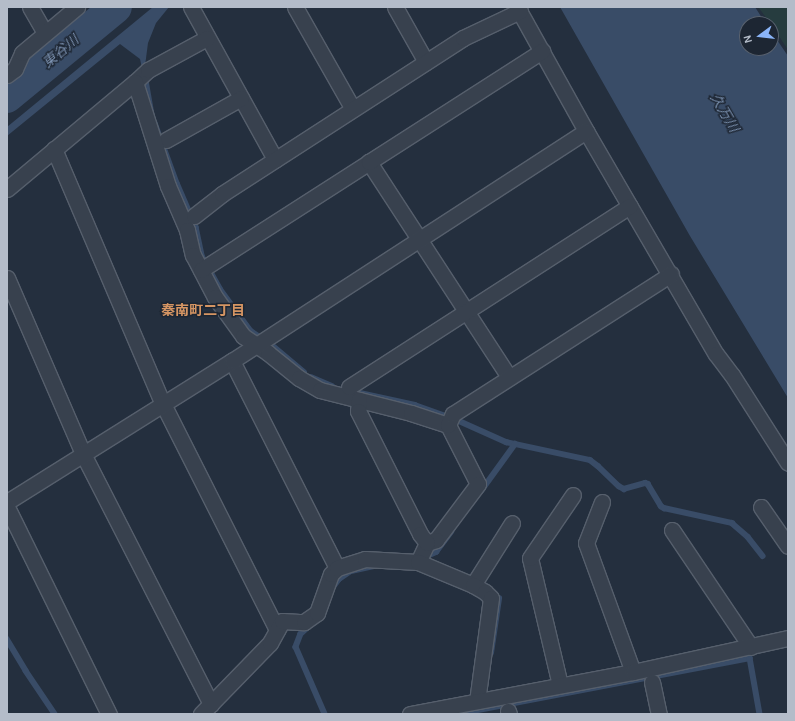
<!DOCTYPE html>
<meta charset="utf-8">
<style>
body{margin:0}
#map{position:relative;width:795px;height:721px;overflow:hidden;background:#242f3e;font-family:Karla,"Noto Sans JP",sans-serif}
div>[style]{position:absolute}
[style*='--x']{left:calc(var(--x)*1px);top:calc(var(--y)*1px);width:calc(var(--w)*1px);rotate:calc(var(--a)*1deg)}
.green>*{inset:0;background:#263c3f}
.water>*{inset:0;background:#394c67}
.stream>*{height:5.5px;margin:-2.75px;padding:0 2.75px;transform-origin:2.75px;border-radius:2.75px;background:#394c67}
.river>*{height:32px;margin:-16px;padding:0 16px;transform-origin:16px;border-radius:16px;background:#394c67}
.roads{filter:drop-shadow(1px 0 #565f6c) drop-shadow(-1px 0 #565f6c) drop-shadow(0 1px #565f6c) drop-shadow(0 -1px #565f6c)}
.street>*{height:15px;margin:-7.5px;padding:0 7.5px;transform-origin:7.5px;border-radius:7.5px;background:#38414e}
span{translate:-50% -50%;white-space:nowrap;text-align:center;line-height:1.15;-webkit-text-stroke:3px #1d2633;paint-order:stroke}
.water-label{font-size:14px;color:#7c92b1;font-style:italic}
.neighbourhood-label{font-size:14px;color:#d59563;font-weight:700}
.frame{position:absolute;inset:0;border:8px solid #b4bcc9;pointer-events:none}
.north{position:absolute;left:739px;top:16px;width:40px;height:40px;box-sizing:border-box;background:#1d2633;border:1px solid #59626f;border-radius:50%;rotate:255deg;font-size:11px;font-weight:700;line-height:16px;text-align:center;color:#b4bcc9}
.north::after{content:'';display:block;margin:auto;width:14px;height:18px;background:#8ab4f8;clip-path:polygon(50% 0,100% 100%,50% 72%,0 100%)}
</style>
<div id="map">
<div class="green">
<i style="clip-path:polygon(758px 7px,788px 7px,788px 50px,771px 24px)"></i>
</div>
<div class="water">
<i style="clip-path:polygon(153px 7px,169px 7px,156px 23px,148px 43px,145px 66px,142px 68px,140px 59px,120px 44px,7px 136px,7px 127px)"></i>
<i style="clip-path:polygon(560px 7px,755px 7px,766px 24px,747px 24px,747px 48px,771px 48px,771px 31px,788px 56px,788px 398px,690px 236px)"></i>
</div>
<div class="stream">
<i style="--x:145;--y:75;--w:39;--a:80"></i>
<i style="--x:155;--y:123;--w:64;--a:69.9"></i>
<i style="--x:177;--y:183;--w:48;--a:66.6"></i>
<i style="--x:196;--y:227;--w:30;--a:78"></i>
<i style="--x:202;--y:256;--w:38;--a:61"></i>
<i style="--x:220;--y:289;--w:52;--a:53.6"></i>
<i style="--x:251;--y:331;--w:25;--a:34"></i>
<i style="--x:272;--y:345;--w:42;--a:40.2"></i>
<i style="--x:311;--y:377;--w:23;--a:23"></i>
<i style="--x:360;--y:393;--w:56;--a:12.3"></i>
<i style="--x:415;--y:405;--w:45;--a:19.7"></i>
<i style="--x:457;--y:420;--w:54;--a:24.2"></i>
<i style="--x:506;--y:442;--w:86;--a:12.1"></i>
<i style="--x:590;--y:460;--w:10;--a:37"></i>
<i style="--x:598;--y:466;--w:29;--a:44"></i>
<i style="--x:619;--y:486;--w:6;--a:31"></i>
<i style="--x:624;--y:489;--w:22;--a:-16"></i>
<i style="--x:645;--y:483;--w:3;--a:18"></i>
<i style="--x:648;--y:484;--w:26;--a:59"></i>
<i style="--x:661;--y:506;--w:4;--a:34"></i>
<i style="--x:664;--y:508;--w:70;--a:12.4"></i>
<i style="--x:732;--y:523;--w:21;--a:41"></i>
<i style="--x:748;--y:537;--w:24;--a:52"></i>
<i style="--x:481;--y:491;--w:58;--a:-54.1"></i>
<i style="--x:428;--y:560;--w:4;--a:-104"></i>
<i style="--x:427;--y:556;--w:10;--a:-24"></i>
<i style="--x:436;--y:552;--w:25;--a:-53"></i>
<i style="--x:333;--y:587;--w:10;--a:-53"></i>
<i style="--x:339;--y:579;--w:14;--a:-34"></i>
<i style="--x:351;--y:571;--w:24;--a:-12"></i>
<i style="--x:310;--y:626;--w:12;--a:138"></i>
<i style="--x:301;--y:634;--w:14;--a:111"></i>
<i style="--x:296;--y:647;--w:73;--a:66.6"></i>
<i style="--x:7;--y:639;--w:37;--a:59"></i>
<i style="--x:26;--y:671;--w:52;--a:56"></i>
<i style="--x:491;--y:653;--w:55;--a:-81.6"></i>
<i style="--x:457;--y:714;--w:298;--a:-10.8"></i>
<i style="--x:750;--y:658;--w:57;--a:79.9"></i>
</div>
<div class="river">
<i style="--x:7;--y:97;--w:141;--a:-39.5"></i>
</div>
<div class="roads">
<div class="street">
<i style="--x:30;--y:7;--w:30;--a:60"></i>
<i style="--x:191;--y:7;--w:174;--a:61.1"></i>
<i style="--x:295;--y:7;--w:117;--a:60.4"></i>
<i style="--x:395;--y:7;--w:63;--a:60.6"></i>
<i style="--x:517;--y:7;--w:142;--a:60.9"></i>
<i style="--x:586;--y:131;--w:258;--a:59.8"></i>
<i style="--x:716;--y:354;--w:26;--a:53"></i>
<i style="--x:732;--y:375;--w:104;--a:57.5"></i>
<i style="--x:7;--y:75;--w:10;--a:-37"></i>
<i style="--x:15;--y:69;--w:17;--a:-66"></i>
<i style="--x:22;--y:53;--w:72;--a:-39.9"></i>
<i style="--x:135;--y:82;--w:18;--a:-43"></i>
<i style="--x:148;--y:70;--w:67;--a:-28.5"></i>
<i style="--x:166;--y:140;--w:86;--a:-29.2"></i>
<i style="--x:54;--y:149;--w:277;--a:66.9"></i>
<i style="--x:163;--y:404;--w:253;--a:63.2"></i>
<i style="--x:7;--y:189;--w:167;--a:-39.9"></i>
<i style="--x:135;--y:82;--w:109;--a:72.4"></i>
<i style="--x:168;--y:186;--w:48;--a:66.6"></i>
<i style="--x:187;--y:230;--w:26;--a:77"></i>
<i style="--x:193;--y:255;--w:47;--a:62.4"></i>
<i style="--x:215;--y:297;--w:48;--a:54.3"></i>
<i style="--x:243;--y:336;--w:30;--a:34"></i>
<i style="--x:268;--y:353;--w:40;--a:39"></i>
<i style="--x:299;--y:378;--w:24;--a:30"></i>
<i style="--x:320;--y:390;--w:94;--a:14.2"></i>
<i style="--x:411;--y:413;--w:39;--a:18"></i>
<i style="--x:448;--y:425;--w:66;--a:63"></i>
<i style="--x:478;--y:484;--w:70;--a:126.9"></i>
<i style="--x:436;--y:540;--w:9;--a:162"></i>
<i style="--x:427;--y:543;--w:21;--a:115"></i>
<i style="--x:194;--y:216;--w:36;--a:-38"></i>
<i style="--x:222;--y:194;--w:287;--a:-32.9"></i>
<i style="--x:463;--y:38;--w:63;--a:-25.3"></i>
<i style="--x:201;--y:270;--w:200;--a:-32.7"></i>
<i style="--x:7;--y:278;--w:192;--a:66.6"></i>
<i style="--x:83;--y:454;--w:281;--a:62.9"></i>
<i style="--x:232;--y:361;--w:232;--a:63.1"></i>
<i style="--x:509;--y:377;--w:257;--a:-123.1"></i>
<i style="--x:369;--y:162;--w:206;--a:-32.7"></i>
<i style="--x:349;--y:387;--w:334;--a:-32.8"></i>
<i style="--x:359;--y:400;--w:11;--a:95"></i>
<i style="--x:358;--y:411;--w:138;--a:63.2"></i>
<i style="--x:420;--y:534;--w:11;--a:52"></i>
<i style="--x:448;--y:425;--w:12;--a:-66"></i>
<i style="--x:453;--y:414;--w:259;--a:-32.7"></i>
<i style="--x:7;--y:502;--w:266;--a:-32.1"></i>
<i style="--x:232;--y:361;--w:422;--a:-33"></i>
<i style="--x:602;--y:502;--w:44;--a:111.3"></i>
<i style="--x:586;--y:543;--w:137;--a:70"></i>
<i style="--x:7;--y:507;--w:231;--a:63.8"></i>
<i style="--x:761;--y:507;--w:47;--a:55.3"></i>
<i style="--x:672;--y:530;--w:141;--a:56"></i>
<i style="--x:473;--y:585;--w:73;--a:-57.8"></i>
<i style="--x:652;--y:682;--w:33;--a:78"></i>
<i style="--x:560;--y:685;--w:130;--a:-103.3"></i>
<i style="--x:530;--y:558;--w:76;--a:-55.7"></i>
<i style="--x:508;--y:711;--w:3;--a:72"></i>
<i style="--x:201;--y:714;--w:99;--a:-45.8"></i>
<i style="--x:270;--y:643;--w:25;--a:-61"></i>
<i style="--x:282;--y:621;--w:22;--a:3"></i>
<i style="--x:304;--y:622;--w:16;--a:-35"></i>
<i style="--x:317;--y:613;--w:41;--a:-70.3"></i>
<i style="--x:331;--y:574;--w:8;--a:-45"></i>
<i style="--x:337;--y:568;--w:29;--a:-18"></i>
<i style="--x:365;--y:559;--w:53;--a:3.2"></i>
<i style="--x:418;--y:562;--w:60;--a:22.7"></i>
<i style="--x:473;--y:585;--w:14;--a:30"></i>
<i style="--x:485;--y:592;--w:8;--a:45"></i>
<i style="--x:491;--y:598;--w:104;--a:97.7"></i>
<i style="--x:410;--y:714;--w:227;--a:-10.7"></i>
<i style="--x:633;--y:672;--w:159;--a:-12.4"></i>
</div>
</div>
<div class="water-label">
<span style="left:61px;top:52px;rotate:-40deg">東谷川</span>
<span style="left:724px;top:113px;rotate:60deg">久万川</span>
</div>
<div class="neighbourhood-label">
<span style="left:203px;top:311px">秦南町二丁目</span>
</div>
<div class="frame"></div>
<div class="north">N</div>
</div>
